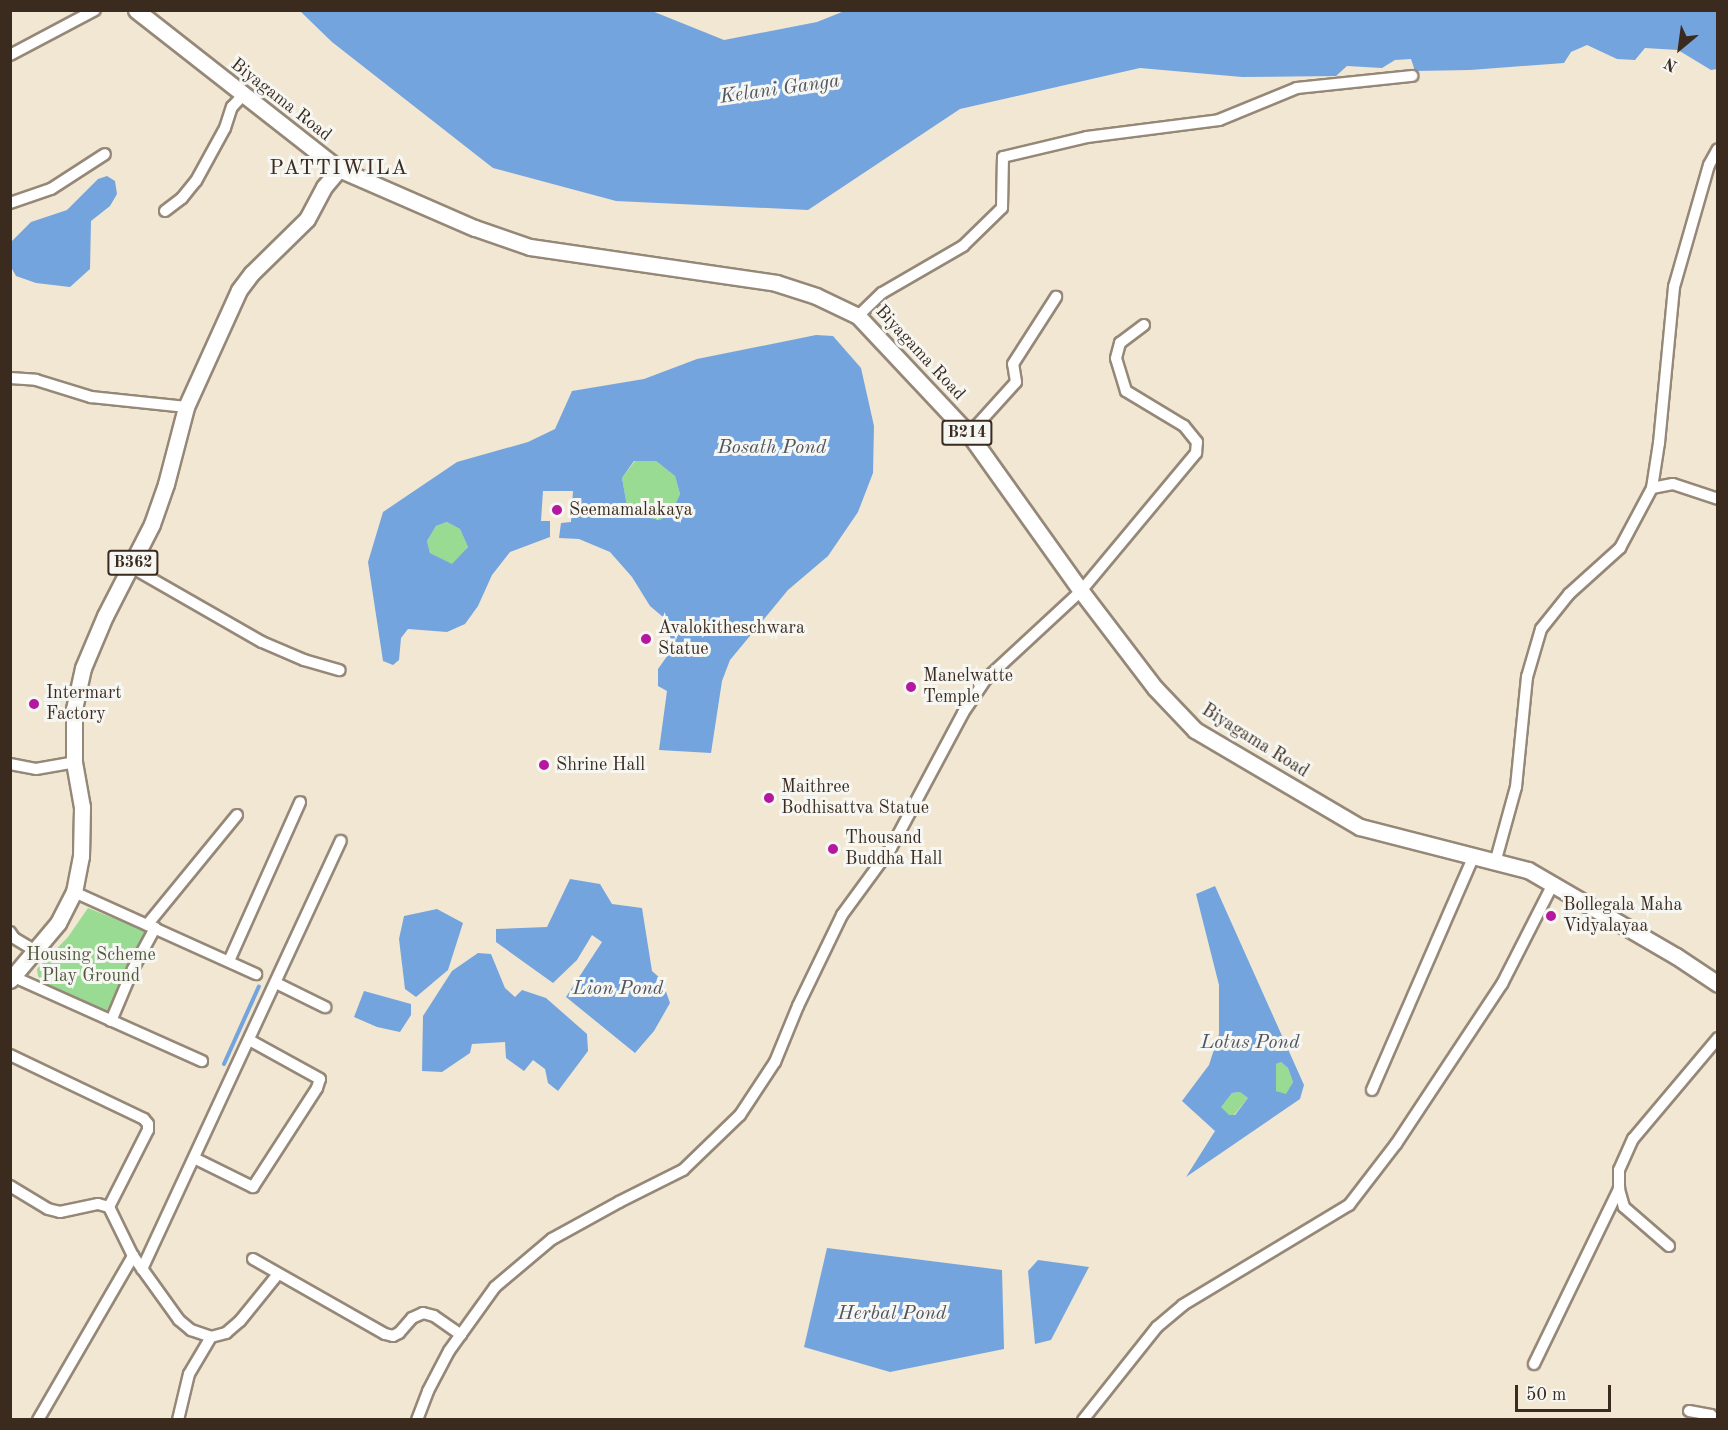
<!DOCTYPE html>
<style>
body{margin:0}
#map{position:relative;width:1728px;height:1430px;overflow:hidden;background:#f1e7d2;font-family:"Old Standard TT",serif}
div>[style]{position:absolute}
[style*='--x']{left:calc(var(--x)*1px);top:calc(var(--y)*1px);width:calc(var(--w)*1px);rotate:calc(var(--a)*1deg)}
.green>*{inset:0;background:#99db92}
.water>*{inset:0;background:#74a4de}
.stream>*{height:4px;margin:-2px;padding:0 2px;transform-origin:2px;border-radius:2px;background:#74a4de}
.roads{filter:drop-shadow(2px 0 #968878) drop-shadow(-2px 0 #968878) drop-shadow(0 2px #968878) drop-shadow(0 -2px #968878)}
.minor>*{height:10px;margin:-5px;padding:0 5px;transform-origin:5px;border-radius:5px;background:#fff}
.primary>*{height:15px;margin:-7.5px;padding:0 7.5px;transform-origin:7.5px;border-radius:7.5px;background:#fff}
.dots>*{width:16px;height:16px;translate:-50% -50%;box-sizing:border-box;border:3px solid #f6f6f2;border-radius:50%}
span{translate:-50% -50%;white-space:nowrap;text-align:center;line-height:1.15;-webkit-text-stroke:6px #f6f6f2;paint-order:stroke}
.shield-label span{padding:2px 4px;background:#f6f6f2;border:2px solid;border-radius:4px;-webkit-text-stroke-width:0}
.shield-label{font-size:16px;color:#3b2a1e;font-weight:700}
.street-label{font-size:18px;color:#3b2a1e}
.poi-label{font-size:18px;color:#3b2a1e}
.left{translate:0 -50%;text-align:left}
.park-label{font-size:18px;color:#52563b}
.water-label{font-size:20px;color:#4f5561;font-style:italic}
.quarter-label{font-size:21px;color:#3b2a1e;letter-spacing:1.5px}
.frame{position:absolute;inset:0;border:12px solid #3b2a1e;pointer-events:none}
.north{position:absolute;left:1650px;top:18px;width:60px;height:60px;-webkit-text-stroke:4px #f6f6f2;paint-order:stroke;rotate:209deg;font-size:16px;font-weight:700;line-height:24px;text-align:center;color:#3b2a1e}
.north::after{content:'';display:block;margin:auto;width:21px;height:27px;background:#3b2a1e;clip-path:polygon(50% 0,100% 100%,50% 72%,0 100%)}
.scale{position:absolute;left:1515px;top:1385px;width:96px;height:27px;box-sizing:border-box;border:3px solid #3b2a1e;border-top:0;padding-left:8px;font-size:18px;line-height:21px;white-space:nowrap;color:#3b2a1e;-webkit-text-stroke:4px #f6f6f2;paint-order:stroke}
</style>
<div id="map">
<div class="green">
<i style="clip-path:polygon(635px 461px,656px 461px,675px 476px,680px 494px,672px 513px,660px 520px,640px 516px,627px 506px,622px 478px)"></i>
<i style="clip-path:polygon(447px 522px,460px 529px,468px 547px,452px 565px,430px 553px,427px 541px,436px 526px)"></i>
<i style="clip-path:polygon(88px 908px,148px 932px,108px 1014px,50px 989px,38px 976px,37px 969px,68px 937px)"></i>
<i style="clip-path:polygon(1281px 1062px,1288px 1068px,1293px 1082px,1286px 1095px,1276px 1091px,1276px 1064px)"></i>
<i style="clip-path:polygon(1240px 1092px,1248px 1098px,1234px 1115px,1229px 1116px,1220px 1107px,1232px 1093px)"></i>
</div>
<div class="water">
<i style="clip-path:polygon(847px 10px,1717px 11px,1717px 69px,1711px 70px,1678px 50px,1645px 48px,1635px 60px,1617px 59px,1587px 45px,1571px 52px,1564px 63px,1470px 70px,1415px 71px,1411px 59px,1395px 60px,1382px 68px,1347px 66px,1336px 76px,1242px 77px,1140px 68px,960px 109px,808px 210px,616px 201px,493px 168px,332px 42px,300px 11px,652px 11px,724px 40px,817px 22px)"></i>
<i style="clip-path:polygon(107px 176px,115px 181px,117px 194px,110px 206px,91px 221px,90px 269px,70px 287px,36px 283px,16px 276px,11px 267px,11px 242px,31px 222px,67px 210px,98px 179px)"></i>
<i style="clip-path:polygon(evenodd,816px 335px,833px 336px,861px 368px,874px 426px,873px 473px,858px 512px,828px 556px,788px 590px,730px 660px,722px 681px,711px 753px,659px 750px,667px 691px,658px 686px,658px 669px,670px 652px,670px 633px,663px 617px,650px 606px,632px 577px,610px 552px,579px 539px,559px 538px,561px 523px,571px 522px,573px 491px,543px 491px,541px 521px,550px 521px,550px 537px,510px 552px,492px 575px,478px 606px,465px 624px,447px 632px,408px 629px,401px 638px,399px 660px,393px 665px,383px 661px,368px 562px,383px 512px,457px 462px,528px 442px,555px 429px,572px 391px,644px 379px,697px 359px,816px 335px,634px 461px,656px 461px,675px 476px,680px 494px,672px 512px,660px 520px,640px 516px,627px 506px,622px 478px,634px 461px,816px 335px,447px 522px,460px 529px,468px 547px,452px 564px,430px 553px,427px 541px,436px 526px,447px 522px)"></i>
<i style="clip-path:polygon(570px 879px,600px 884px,612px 904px,642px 908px,652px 971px,662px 980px,670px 1003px,654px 1031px,635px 1053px,566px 997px,602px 942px,592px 935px,577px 960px,553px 983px,496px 942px,496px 929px,547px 927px)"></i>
<i style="clip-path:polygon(evenodd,1215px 886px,1304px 1085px,1300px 1099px,1186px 1177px,1215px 1131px,1182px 1101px,1209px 1065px,1219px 1034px,1219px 985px,1196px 894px,1215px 886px,1281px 1062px,1288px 1068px,1293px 1082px,1286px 1094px,1276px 1091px,1276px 1064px,1281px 1062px,1215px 886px,1240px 1092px,1248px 1098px,1235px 1115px,1229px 1115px,1221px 1107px,1232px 1093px,1240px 1092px)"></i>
<i style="clip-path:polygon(437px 909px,463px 923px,448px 970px,416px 997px,405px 989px,399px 939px,404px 916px)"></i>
<i style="clip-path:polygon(478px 953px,491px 954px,505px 988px,515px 997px,522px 990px,546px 998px,587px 1034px,588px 1051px,558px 1091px,548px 1083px,545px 1069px,533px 1060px,524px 1071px,506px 1058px,505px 1042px,472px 1044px,470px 1053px,442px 1072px,422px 1071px,423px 1016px,452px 971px)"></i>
<i style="clip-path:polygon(364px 991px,411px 1004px,411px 1015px,400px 1032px,377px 1027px,354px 1017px)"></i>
<i style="clip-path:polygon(827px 1248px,1002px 1270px,1004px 1349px,890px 1372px,804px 1347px)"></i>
<i style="clip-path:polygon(1038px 1260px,1089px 1267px,1051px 1340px,1035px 1344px,1028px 1271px)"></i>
</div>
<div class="stream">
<i style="--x:273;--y:974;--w:147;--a:-65"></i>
<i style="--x:224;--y:1064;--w:85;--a:-65.8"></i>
</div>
<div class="roads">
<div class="minor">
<i style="--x:10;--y:55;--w:96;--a:-27.9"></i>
<i style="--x:10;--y:203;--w:43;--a:-18.9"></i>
<i style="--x:51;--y:189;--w:64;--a:-32.9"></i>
<i style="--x:165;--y:211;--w:21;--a:-37"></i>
<i style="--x:182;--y:198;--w:22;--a:-51"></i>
<i style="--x:196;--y:181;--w:60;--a:-61.3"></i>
<i style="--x:225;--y:128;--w:22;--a:-72"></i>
<i style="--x:232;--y:107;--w:18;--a:-47"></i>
<i style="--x:858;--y:316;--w:33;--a:-44"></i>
<i style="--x:882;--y:293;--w:94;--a:-30.1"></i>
<i style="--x:963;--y:246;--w:54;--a:-44.3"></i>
<i style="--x:1002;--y:208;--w:51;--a:-88.9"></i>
<i style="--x:1003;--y:157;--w:86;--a:-13.4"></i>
<i style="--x:1087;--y:137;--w:133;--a:-7.3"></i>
<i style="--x:1219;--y:120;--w:84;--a:-22.3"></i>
<i style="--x:1297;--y:88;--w:116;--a:-6"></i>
<i style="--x:10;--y:378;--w:26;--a:4"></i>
<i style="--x:36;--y:380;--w:58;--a:17.2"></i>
<i style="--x:91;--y:397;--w:96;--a:6"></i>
<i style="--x:969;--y:434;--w:70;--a:-47.9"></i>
<i style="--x:1016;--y:382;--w:18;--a:-99"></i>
<i style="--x:1013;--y:364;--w:80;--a:-57.3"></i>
<i style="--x:1652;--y:488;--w:21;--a:-11"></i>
<i style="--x:1673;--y:484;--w:47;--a:18.4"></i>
<i style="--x:131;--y:567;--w:151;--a:29.8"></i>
<i style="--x:262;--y:642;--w:46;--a:23.2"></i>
<i style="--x:304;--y:660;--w:37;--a:16"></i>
<i style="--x:10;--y:764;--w:26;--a:11"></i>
<i style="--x:36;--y:769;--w:39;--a:-10"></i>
<i style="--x:1495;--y:863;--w:79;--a:-74.6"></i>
<i style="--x:1516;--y:787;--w:111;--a:-84.3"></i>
<i style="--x:1527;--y:677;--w:50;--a:-73.7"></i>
<i style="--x:1541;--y:629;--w:45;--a:-51.3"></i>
<i style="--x:1569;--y:594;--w:69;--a:-42"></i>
<i style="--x:1620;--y:548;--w:68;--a:-61.9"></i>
<i style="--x:1652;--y:488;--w:46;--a:-81.2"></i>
<i style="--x:1659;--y:443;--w:157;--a:-84.5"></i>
<i style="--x:1674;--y:287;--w:127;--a:-74"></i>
<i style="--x:1709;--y:165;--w:18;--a:-61"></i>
<i style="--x:74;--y:892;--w:200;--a:24.3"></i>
<i style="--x:147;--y:925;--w:142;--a:-50.7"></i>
<i style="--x:10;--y:932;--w:7;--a:56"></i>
<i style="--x:14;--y:938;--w:26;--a:31"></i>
<i style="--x:229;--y:961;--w:174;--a:-65.9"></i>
<i style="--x:14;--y:977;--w:206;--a:24.1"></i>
<i style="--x:276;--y:983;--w:55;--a:26.1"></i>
<i style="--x:111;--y:1021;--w:56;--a:-67.1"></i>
<i style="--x:133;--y:969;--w:47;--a:-61.8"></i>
<i style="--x:10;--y:1055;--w:148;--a:25.5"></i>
<i style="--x:144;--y:1119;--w:6;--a:51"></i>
<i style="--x:148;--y:1124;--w:6;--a:90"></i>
<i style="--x:148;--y:1130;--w:86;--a:116.9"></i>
<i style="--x:1372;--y:1090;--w:253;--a:-66.5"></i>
<i style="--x:194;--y:1158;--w:66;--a:26.2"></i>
<i style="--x:253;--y:1187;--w:118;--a:-57.1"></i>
<i style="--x:317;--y:1088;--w:9;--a:-72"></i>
<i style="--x:320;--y:1079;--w:81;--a:-151.2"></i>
<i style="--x:10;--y:1186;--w:44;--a:31.2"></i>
<i style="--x:48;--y:1209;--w:12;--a:14"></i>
<i style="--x:60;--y:1212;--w:39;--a:-12"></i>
<i style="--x:98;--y:1204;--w:11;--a:15"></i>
<i style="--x:109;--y:1207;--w:55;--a:63.9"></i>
<i style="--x:133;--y:1256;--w:79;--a:54.3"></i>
<i style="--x:179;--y:1320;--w:16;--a:40"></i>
<i style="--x:191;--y:1330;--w:21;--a:19"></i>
<i style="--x:211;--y:1337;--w:16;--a:-15"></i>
<i style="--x:226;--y:1333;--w:18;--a:-41"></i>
<i style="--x:240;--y:1321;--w:60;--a:-51"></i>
<i style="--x:1669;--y:1246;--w:60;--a:-139.1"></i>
<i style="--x:1624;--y:1207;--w:19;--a:-106"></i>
<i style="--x:1619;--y:1189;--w:19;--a:-90"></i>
<i style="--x:1619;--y:1170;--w:34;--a:-66"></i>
<i style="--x:1633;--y:1139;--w:132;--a:-49.9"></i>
<i style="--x:253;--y:1259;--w:152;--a:29.6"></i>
<i style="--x:385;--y:1334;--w:8;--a:14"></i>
<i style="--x:393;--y:1336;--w:7;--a:-27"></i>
<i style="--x:399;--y:1333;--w:20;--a:-49"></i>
<i style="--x:412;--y:1318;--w:12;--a:-24"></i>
<i style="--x:423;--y:1313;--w:11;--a:15"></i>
<i style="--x:434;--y:1316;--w:33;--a:35"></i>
<i style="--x:142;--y:1269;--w:472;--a:-65.1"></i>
<i style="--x:1534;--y:1364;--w:195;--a:-64.1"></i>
<i style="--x:1689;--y:1411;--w:22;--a:10"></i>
<i style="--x:1711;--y:1415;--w:7;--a:45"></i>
<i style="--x:38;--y:1420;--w:190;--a:-59.9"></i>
<i style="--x:178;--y:1420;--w:47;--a:-76.6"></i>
<i style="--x:189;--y:1374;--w:43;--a:-59.3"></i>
<i style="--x:417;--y:1420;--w:31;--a:-69"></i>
<i style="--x:428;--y:1391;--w:45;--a:-62.3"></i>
<i style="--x:449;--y:1351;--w:79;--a:-54.3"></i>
<i style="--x:495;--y:1287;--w:75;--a:-40.1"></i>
<i style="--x:552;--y:1239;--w:77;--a:-28.9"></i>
<i style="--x:619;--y:1202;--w:72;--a:-26.6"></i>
<i style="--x:683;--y:1170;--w:79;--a:-44"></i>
<i style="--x:740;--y:1115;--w:64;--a:-56.6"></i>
<i style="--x:775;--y:1062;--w:61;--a:-67.7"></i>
<i style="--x:798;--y:1006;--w:101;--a:-64.2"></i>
<i style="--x:842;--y:915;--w:83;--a:-53.8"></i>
<i style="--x:891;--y:848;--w:153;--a:-61.9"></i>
<i style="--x:963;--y:713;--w:41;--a:-55.9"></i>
<i style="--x:986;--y:679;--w:129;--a:-42.8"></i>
<i style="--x:1081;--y:591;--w:180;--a:-50.2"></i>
<i style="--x:1196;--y:453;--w:11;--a:-85"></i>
<i style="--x:1197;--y:442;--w:21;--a:-129"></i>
<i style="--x:1184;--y:426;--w:68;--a:-148.9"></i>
<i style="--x:1126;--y:391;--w:34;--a:-107"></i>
<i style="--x:1116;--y:358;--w:16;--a:-75"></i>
<i style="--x:1120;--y:343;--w:30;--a:-37"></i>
<i style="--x:1083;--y:1420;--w:119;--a:-51.5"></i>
<i style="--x:1157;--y:1327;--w:34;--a:-40"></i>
<i style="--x:1183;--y:1305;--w:194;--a:-31.1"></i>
<i style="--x:1349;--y:1205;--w:77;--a:-52.4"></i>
<i style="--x:1396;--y:1144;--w:192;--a:-56.5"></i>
<i style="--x:1502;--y:984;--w:112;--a:-63"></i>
</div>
<div class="primary">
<i style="--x:136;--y:10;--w:258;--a:38.1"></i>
<i style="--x:339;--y:169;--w:148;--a:23.5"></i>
<i style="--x:475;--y:228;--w:58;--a:19.1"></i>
<i style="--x:530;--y:247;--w:249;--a:8.3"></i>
<i style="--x:776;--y:283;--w:42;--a:18"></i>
<i style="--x:816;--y:296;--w:47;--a:25.5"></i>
<i style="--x:858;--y:316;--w:162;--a:46.8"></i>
<i style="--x:969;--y:434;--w:193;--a:54.5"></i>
<i style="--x:1081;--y:591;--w:122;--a:52.7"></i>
<i style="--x:1155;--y:688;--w:58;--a:46.4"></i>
<i style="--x:1195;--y:730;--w:191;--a:30.5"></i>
<i style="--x:1360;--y:827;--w:173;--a:14.4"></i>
<i style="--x:1528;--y:870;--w:171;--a:30.2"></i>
<i style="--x:1676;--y:956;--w:50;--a:33.7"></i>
<i style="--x:10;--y:980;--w:75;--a:-49.9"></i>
<i style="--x:58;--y:923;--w:35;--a:-63"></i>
<i style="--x:74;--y:892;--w:37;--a:-79"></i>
<i style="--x:81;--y:856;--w:49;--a:-88.8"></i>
<i style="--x:82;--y:807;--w:46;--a:-100.1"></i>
<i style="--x:74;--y:762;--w:53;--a:-90"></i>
<i style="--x:74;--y:709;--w:42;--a:-77.6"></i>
<i style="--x:83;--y:668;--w:56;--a:-67.1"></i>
<i style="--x:105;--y:616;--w:103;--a:-62.9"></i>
<i style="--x:152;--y:524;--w:42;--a:-70.7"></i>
<i style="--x:166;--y:484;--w:80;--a:-75.4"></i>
<i style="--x:186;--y:407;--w:128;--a:-65.6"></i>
<i style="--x:239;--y:290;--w:21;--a:-53"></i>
<i style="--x:252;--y:273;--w:77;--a:-44.5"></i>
<i style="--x:307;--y:219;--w:36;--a:-62"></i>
<i style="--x:324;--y:187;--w:23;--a:-50"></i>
</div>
</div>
<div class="dots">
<i style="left:557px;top:510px;background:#b5179e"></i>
<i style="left:646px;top:639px;background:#b5179e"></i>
<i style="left:911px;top:687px;background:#b5179e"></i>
<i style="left:34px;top:704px;background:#b5179e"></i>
<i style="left:544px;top:765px;background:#b5179e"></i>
<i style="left:769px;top:798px;background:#b5179e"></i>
<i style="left:833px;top:849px;background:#b5179e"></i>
<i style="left:1551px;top:916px;background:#b5179e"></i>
</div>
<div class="shield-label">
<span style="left:967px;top:433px">B214</span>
<span style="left:133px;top:563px">B362</span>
</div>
<div class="street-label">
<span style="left:281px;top:100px;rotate:38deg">Biyagama Road</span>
<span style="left:920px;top:353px;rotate:47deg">Biyagama Road</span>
<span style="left:1255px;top:741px;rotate:32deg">Biyagama Road</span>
</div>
<div class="poi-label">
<span class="left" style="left:569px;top:510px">Seemamalakaya</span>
<span class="left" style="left:658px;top:639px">Avalokitheschwara<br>Statue</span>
<span class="left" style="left:923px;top:687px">Manelwatte<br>Temple</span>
<span class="left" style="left:46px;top:704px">Intermart<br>Factory</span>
<span class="left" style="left:556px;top:765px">Shrine Hall</span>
<span class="left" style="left:781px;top:798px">Maithree<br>Bodhisattva Statue</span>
<span class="left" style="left:845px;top:849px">Thousand<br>Buddha Hall</span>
<span class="left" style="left:1563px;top:916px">Bollegala Maha<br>Vidyalayaa</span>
</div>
<div class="park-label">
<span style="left:91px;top:966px">Housing Scheme<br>Play Ground</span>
</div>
<div class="water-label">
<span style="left:780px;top:90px;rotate:-8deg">Kelani Ganga</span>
<span style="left:772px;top:448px">Bosath Pond</span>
<span style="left:618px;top:989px">Lion Pond</span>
<span style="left:1250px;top:1043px">Lotus Pond</span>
<span style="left:892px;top:1314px">Herbal Pond</span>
</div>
<div class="quarter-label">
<span style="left:339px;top:169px">PATTIWILA</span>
</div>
<div class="frame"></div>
<div class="north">N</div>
<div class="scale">50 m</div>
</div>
